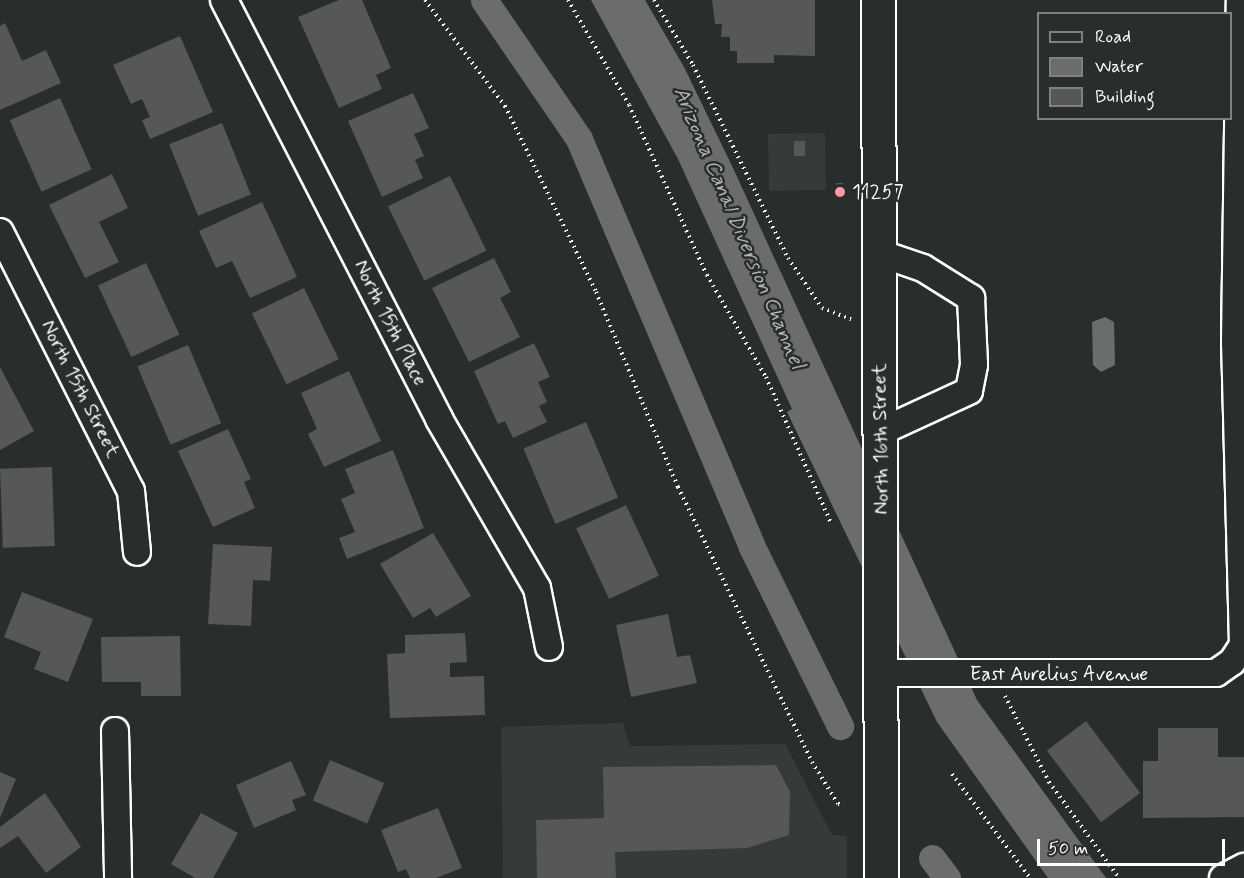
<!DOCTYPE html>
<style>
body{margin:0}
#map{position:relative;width:1244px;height:878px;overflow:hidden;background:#2a2d2e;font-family:Mynerve,sans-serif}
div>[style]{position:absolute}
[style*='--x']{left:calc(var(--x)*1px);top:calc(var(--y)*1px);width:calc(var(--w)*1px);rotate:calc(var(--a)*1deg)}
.built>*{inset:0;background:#373a3b;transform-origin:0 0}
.water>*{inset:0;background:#6a6c6d}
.canal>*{height:27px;margin:-13.5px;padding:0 13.5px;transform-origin:13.5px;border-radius:13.5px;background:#6a6c6d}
.building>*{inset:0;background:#555758;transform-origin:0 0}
.path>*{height:4px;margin-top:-2px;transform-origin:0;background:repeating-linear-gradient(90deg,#fff 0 1.5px,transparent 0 6px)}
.roads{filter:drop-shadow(2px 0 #fff) drop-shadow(-2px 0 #fff) drop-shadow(0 2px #fff) drop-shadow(0 -2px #fff)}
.minor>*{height:26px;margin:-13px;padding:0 13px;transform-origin:13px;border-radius:13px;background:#2a2d2e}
.major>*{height:33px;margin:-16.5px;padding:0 16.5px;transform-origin:16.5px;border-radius:16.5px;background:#2a2d2e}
.dots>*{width:16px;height:16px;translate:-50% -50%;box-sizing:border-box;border:3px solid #2a2d2e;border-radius:50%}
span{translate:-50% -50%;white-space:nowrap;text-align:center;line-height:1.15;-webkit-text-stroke:5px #2a2d2e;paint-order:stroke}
.poi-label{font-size:20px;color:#fff}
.left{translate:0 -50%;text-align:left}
.street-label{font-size:20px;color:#fff}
.water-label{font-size:21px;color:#b4b6b6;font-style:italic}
.legend{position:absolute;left:1037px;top:12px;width:195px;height:108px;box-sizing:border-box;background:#2a2d2e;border:2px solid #7f8182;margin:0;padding:8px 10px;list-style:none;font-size:18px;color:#fff}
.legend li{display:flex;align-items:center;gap:12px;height:30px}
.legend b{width:30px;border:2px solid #7f8182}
.scale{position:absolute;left:1037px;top:839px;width:188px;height:27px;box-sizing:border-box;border:3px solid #fff;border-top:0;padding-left:8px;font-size:18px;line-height:21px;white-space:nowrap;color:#fff;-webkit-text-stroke:4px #2a2d2e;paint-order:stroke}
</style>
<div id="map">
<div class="built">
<i style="left:825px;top:133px;width:57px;height:57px;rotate:89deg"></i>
<i style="clip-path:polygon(623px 723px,630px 746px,785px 744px,832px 835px,847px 836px,847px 878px,503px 878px,501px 727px)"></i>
</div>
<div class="water">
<i style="clip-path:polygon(591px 0,645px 0,684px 67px,733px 168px,977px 700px,1106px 878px,1048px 878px,937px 722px,787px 412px,792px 409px,678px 159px)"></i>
<i style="clip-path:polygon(1105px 317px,1114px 322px,1115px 365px,1101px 372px,1093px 365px,1092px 322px)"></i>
</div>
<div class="canal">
<i style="--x:484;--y:0;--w:168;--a:55.6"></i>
<i style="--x:579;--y:139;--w:441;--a:67"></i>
<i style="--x:751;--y:545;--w:202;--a:63.8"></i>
<i style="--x:932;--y:858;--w:25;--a:53"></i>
</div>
<div class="building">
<i style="clip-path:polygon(339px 0,362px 0,391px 68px,376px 75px,382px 89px,339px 108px,298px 17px)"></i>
<i style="clip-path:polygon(712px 0,815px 0,815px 56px,774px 55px,774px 63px,737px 63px,737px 51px,730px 51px,730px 37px,721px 37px,722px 24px,715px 24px)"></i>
<i style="clip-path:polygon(5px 23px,22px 61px,46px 50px,61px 83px,0 110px,0 26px)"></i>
<i style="clip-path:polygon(180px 36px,213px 112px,150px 139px,142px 120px,150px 117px,142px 99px,131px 104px,113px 65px)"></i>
<i style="clip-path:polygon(413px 93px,429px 128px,414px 134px,424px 156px,415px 160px,423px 178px,382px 197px,348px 121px)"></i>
<i style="left:60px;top:98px;width:78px;height:55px;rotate:66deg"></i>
<i style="left:222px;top:123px;width:77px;height:57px;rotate:68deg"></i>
<i style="left:794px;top:141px;width:11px;height:15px"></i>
<i style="clip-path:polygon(112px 174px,128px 208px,99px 222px,119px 262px,85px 278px,49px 205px)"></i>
<i style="left:450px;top:176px;width:83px;height:69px;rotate:64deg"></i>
<i style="clip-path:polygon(836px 183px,843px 183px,843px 193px,836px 198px)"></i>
<i style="clip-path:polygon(262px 202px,297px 277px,250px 298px,232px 261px,216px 268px,199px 231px)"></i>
<i style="clip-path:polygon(494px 258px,511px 292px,500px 298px,520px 337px,469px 362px,432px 288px)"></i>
<i style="left:146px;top:263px;width:79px;height:53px;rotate:65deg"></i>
<i style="left:304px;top:288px;width:79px;height:58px;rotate:64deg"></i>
<i style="clip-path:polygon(534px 343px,550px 377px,538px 382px,547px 402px,539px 406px,547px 422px,513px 438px,505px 421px,498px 424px,474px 371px)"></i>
<i style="left:188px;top:345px;width:85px;height:55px;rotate:67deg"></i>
<i style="clip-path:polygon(0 367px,34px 431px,0 450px)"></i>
<i style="clip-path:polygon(349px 371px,381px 441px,324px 467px,308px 434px,317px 429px,301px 393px)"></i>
<i style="left:586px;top:422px;width:82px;height:68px;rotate:67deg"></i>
<i style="clip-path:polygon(228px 429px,251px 479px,244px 482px,255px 508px,213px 527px,178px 451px)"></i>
<i style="clip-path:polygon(393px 450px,424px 528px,347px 559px,339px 538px,355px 532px,341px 499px,355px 493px,345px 469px)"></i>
<i style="left:52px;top:467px;width:79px;height:52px;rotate:88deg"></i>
<i style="left:626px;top:505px;width:78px;height:55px;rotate:65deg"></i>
<i style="clip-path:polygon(433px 533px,471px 596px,436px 617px,430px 608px,413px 618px,380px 564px)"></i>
<i style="clip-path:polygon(213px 544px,272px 547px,270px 581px,253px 580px,251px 626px,208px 624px)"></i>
<i style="clip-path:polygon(22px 592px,93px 619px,68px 682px,34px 669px,41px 652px,4px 637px)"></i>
<i style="clip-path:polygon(668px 614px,677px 657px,690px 655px,697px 683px,631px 697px,616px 625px)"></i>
<i style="clip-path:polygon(465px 633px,467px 662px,450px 663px,450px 677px,484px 676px,485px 715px,390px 718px,387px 654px,405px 653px,405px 635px)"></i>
<i style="clip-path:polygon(180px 636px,181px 696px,141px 696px,141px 682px,102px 682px,101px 637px)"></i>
<i style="left:1086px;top:721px;width:90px;height:49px;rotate:53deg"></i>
<i style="clip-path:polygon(1158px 728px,1218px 728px,1218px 757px,1244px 757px,1244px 817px,1143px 818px,1143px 761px,1158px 761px)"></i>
<i style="left:330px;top:760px;width:59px;height:44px;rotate:23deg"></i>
<i style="clip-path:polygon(291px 761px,306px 795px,292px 800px,296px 810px,254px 828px,236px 785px)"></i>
<i style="clip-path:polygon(776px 765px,790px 792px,789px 835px,747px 848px,615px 852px,616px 878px,537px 878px,536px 820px,604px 818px,603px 767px)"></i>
<i style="clip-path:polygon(0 772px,16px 779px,0 818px)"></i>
<i style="clip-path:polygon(45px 793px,81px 847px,46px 873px,18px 836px,0 848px,0 827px)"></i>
<i style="clip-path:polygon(438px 808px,462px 868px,436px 878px,410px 878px,406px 869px,398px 872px,381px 830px)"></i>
<i style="clip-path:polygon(201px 813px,238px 833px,213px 878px,195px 878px,171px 864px)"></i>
</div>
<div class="path">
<i style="--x:425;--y:0;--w:133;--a:53"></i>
<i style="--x:505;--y:106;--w:207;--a:63.9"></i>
<i style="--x:596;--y:292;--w:212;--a:67.2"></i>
<i style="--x:678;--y:487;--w:306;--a:64"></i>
<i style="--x:812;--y:762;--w:49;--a:58.2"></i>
<i style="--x:838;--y:804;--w:6;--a:9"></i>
<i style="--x:568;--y:0;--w:121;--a:59.8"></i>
<i style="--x:629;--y:105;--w:187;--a:65.4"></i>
<i style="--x:707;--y:275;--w:118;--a:60"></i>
<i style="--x:766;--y:377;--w:160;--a:66"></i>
<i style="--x:654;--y:0;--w:76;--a:59"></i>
<i style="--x:693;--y:65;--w:215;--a:63.8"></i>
<i style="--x:788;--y:258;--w:60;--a:55.8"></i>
<i style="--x:822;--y:308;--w:31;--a:21"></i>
<i style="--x:1005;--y:696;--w:97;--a:62.9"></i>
<i style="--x:1049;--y:782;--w:119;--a:53.9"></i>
<i style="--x:952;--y:774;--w:130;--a:53.1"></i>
</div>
<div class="roads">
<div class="minor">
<i style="--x:224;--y:0;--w:471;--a:62.8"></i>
<i style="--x:439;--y:419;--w:195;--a:59.9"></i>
<i style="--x:537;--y:588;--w:60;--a:78.5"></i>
<i style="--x:0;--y:232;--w:290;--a:63.2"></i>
<i style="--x:131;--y:491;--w:61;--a:84.4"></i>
<i style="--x:879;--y:253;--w:46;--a:18.8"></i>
<i style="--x:923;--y:268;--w:57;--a:32"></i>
<i style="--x:971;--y:298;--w:67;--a:87.4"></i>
<i style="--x:974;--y:365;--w:26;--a:101"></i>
<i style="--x:969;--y:391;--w:98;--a:155.3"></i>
<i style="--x:883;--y:673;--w:333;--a:0"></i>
<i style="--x:1216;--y:673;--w:19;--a:-35"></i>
<i style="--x:1232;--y:662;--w:20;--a:-57"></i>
<i style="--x:1243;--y:645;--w:302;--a:-91.5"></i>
<i style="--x:1235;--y:343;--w:343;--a:-89.2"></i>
<i style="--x:115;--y:731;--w:147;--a:88.8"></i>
<i style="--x:1223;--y:878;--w:24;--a:-28"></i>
</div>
<div class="major">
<i style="--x:878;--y:0;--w:878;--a:89.8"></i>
</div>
</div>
<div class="dots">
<i style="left:840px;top:192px;background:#ff9aa2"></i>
</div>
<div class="poi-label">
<span class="left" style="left:852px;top:192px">11257</span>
</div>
<div class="street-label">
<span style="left:390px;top:323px;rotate:63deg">North 15th Place</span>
<span style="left:80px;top:389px;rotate:63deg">North 15th Street</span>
<span style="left:881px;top:439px;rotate:-91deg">North 16th Street</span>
<span style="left:1059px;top:674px">East Aurelius Avenue</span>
</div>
<div class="water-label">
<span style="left:739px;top:228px;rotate:67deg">Arizona Canal Diversion Channel</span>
</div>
<ul class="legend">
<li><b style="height:8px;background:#2a2d2e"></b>Road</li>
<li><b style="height:16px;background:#6a6c6d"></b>Water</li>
<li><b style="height:16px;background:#555758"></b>Building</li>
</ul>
<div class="scale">50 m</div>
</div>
